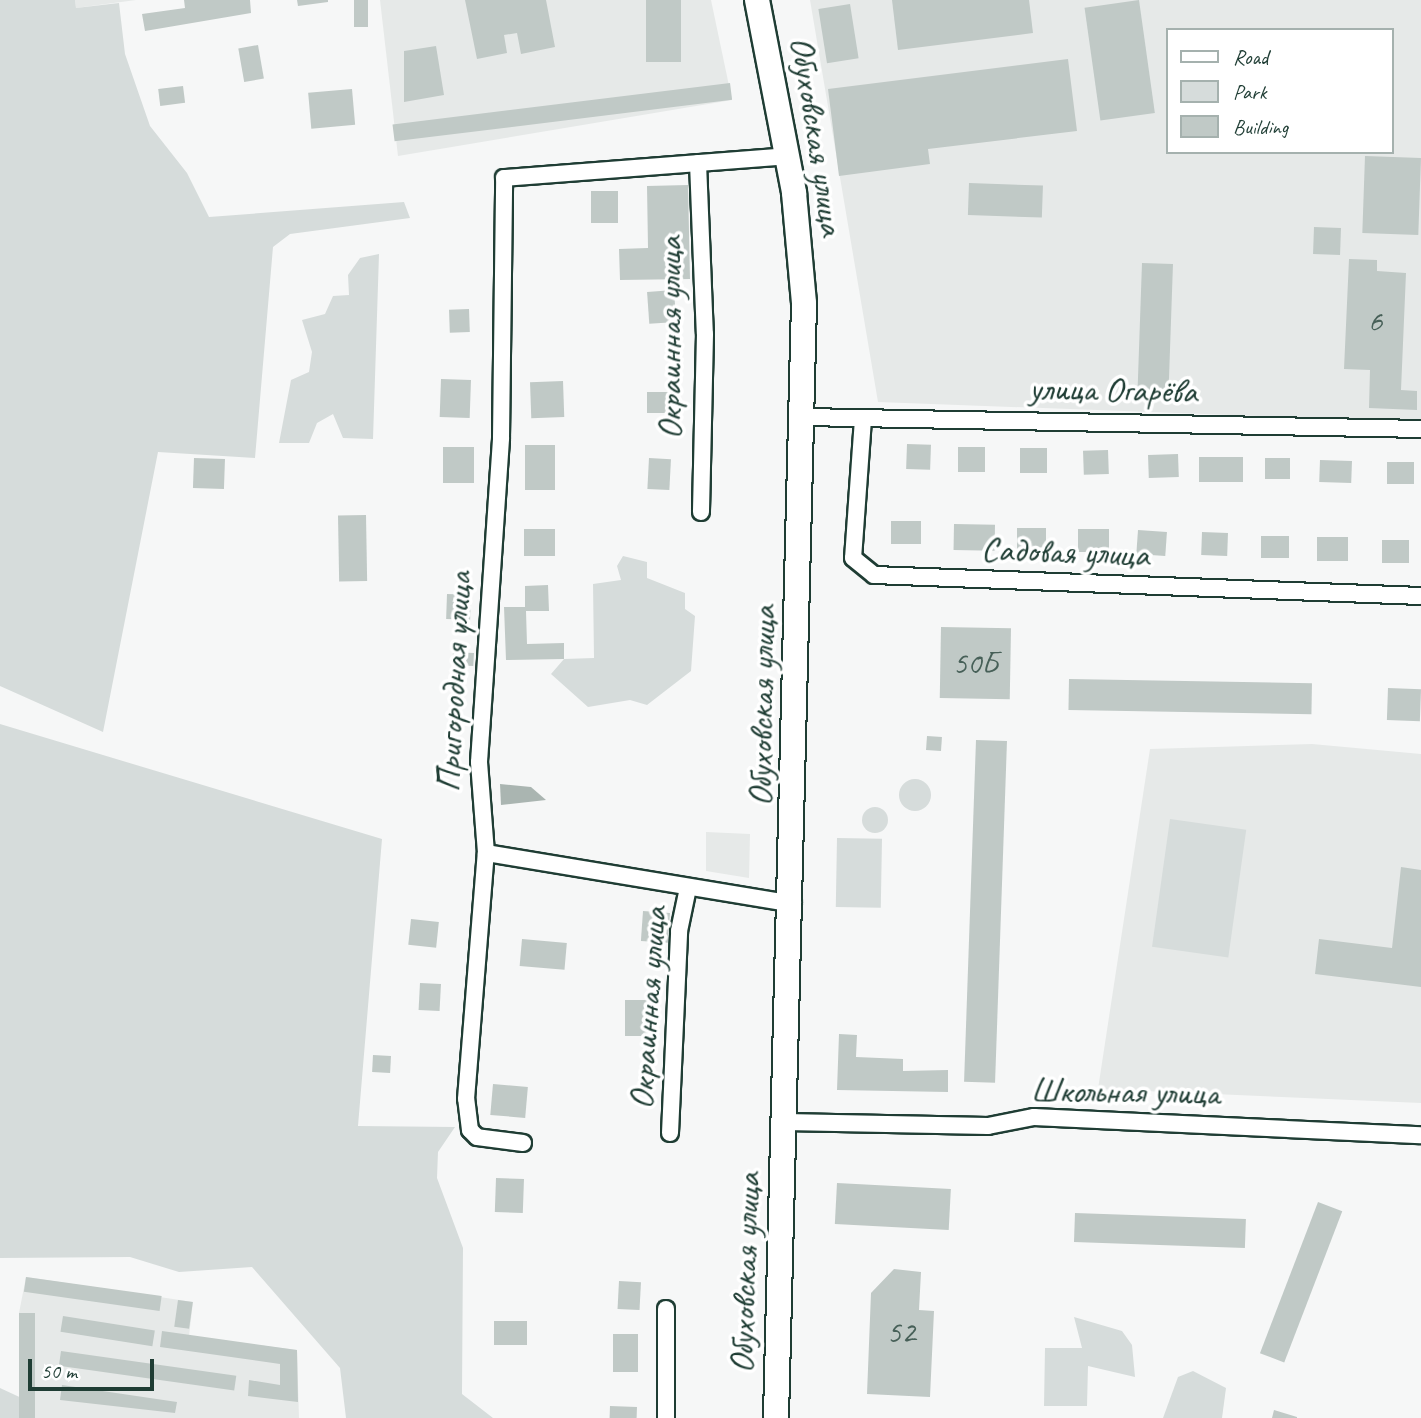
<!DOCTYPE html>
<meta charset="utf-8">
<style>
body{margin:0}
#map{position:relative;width:1421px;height:1418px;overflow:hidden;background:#f6f7f7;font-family:Caveat,sans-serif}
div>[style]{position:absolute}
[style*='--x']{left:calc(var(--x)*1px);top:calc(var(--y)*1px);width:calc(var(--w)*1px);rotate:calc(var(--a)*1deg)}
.built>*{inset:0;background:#e6e9e8}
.green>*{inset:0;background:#d6dcdb;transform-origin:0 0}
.round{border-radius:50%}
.water>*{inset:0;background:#aab5b1}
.building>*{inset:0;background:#c0c9c6;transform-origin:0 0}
.roads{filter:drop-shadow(2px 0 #1f3d34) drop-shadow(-2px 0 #1f3d34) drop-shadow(0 2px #1f3d34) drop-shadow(0 -2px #1f3d34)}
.street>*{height:16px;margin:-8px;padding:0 8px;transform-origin:8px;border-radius:8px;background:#fff}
.primary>*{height:24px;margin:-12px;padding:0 12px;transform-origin:12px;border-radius:12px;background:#fff}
span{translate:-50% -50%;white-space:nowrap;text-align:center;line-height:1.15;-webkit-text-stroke:7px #fff;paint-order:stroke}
.number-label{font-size:32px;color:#476058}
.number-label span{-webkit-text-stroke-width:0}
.street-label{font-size:35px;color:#1f3d34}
.legend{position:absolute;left:1166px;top:28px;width:228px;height:126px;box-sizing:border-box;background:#fff;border:2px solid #a5b1ae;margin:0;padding:9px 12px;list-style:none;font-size:21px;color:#1f3d34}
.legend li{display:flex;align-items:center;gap:14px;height:35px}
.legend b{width:35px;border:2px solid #a5b1ae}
.scale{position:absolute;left:28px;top:1359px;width:126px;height:32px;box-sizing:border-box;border:4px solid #1f3d34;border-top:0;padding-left:9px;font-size:21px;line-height:24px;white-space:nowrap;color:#1f3d34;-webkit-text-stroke:5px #fff;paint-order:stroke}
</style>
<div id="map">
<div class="built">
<i style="clip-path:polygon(75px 0,136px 0,76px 8px)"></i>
<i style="clip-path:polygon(380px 0,711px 0,732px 100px,398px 156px)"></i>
<i style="clip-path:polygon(evenodd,810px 0,1421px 0,1421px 422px,878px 402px,810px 0,1167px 30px,1391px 30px,1391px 152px,1167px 152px,1167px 30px)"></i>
<i style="clip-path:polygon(1312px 744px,1421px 754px,1421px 1103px,1098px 1089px,1150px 749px)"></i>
<i style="clip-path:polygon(706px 832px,750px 834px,749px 878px,706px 871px)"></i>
<i style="clip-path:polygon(26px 1277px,193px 1302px,189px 1336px,297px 1350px,299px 1418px,30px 1418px,19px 1313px)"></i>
</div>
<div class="green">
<i style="clip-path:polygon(0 0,75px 0,76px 8px,119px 3px,125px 54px,150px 126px,187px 173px,209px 217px,404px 202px,410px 218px,290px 234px,273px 247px,255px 458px,158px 452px,103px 732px,0 686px)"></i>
<i style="clip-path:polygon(379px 254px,373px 439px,343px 438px,333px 414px,317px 423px,309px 443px,279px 443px,291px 380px,309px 372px,312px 352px,302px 320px,325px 314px,333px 296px,349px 295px,348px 275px,360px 258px)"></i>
<i style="clip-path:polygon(623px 556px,647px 562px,647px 578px,685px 593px,685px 609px,695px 616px,691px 671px,647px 705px,630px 700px,588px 707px,551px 674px,564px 659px,594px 658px,593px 584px,621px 580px,617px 566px)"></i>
<i style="clip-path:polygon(0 724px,382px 839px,358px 1126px,455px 1127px,438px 1152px,437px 1178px,463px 1248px,462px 1394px,493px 1418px,346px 1418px,340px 1368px,252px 1267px,179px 1272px,130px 1257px,0 1258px)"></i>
<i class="round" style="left:899px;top:779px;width:32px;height:32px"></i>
<i class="round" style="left:862px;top:807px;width:26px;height:26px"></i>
<i style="left:1170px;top:819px;width:77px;height:129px;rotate:8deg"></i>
<i style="left:837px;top:838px;width:45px;height:69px;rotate:1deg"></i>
<i style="clip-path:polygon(1074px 1317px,1122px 1331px,1132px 1345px,1135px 1377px,1088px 1366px,1087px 1406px,1044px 1406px,1045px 1348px,1082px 1348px)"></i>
<i style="clip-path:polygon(1193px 1371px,1226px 1388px,1222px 1418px,1163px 1418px,1178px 1377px)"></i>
<i style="clip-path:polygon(0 1388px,28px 1401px,30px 1418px,0 1418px)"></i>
</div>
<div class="water">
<i style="clip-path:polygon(500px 784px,531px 787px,546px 800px,501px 805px)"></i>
</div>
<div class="building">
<i style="clip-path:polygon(184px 0,250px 0,251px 13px,145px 31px,142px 14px,185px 8px)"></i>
<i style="clip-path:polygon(297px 0,328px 0,328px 2px,298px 6px)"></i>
<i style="left:354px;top:0;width:14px;height:27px"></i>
<i style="clip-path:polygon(465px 0,546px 0,555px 47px,521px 54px,517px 33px,504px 35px,507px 53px,477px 59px)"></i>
<i style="left:646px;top:0;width:35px;height:62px"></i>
<i style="clip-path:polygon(892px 0,1029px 0,1033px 33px,898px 50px)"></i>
<i style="left:1139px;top:0;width:114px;height:55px;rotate:82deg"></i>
<i style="left:850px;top:4px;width:55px;height:32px;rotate:81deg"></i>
<i style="left:258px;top:45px;width:34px;height:20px;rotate:80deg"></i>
<i style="clip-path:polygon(436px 46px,444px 95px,404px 102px,404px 51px)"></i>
<i style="clip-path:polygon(1068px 59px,1077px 131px,928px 149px,930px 164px,839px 176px,828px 89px)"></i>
<i style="left:730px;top:83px;width:17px;height:340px;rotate:83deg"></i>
<i style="left:183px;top:86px;width:17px;height:25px;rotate:83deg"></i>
<i style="left:352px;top:89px;width:36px;height:44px;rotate:85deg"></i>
<i style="left:1365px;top:156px;width:56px;height:77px;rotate:2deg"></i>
<i style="left:969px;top:183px;width:74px;height:32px;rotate:2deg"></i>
<i style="clip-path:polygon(688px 185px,690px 279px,620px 280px,619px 249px,648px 248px,647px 186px)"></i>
<i style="left:591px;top:191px;width:27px;height:32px"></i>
<i style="left:1314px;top:227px;width:27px;height:27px;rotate:2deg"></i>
<i style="clip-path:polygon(1349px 259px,1377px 260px,1377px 271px,1406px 273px,1401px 390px,1417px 391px,1417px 410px,1369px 408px,1370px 370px,1344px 369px)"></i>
<i style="left:1142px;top:263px;width:31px;height:127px;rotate:2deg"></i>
<i style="left:674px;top:290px;width:32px;height:27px;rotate:86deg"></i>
<i style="left:469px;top:309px;width:23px;height:20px;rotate:88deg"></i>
<i style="left:441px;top:379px;width:30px;height:38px;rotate:2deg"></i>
<i style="left:563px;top:381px;width:36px;height:33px;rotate:88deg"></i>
<i style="left:647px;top:392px;width:26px;height:21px"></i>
<i style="left:907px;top:444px;width:24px;height:25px;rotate:2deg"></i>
<i style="left:525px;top:445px;width:30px;height:45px"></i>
<i style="left:443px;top:447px;width:31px;height:36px"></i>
<i style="left:958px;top:447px;width:27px;height:25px"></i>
<i style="left:1047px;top:448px;width:25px;height:27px;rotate:90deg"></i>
<i style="left:1108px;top:450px;width:24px;height:25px;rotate:88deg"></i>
<i style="left:1178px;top:454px;width:23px;height:30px;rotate:88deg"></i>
<i style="left:1199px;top:457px;width:44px;height:25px"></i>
<i style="left:194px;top:458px;width:31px;height:30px;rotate:2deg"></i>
<i style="left:649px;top:458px;width:22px;height:31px;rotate:3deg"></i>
<i style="left:1290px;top:458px;width:21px;height:25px;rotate:90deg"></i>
<i style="left:1320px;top:460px;width:32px;height:22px;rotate:2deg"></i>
<i style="left:1387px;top:462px;width:27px;height:22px"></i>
<i style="left:366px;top:515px;width:66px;height:28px;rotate:89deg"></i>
<i style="left:891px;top:521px;width:30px;height:23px"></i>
<i style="left:954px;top:524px;width:41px;height:26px;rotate:1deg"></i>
<i style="left:1046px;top:528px;width:26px;height:29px;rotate:90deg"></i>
<i style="left:524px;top:529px;width:31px;height:27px"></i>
<i style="left:1109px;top:529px;width:23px;height:31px;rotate:90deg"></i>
<i style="left:1138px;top:530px;width:29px;height:24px;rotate:4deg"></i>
<i style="left:1202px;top:532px;width:26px;height:23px;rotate:2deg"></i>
<i style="left:1261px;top:536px;width:28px;height:22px"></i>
<i style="left:1317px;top:537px;width:31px;height:24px"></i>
<i style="left:1409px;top:540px;width:23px;height:27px;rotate:90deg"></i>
<i style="clip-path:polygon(548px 585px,549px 611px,526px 611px,527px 644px,564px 643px,564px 659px,506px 660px,504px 607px,525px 607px,525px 586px)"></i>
<i style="left:447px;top:594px;width:24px;height:25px;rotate:2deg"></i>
<i style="left:941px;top:627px;width:70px;height:71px;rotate:1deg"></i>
<i style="left:453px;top:652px;width:21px;height:13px;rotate:3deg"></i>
<i style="left:1069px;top:679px;width:243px;height:31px;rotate:1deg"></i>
<i style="left:1388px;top:688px;width:33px;height:32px;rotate:2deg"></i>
<i style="left:927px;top:736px;width:15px;height:14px;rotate:4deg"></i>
<i style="left:976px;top:740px;width:31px;height:342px;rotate:2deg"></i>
<i style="clip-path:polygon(1401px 867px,1421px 870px,1421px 987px,1315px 974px,1319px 939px,1392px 948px)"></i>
<i style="left:643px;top:911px;width:27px;height:30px;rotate:4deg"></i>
<i style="left:411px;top:919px;width:28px;height:26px;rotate:6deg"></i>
<i style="left:522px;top:939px;width:45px;height:27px;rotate:5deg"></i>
<i style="left:420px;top:983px;width:21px;height:27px;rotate:3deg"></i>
<i style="left:625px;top:1000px;width:25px;height:36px"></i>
<i style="clip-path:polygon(839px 1034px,857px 1035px,856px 1057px,903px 1059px,903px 1071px,948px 1070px,948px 1092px,837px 1090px)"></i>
<i style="left:373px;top:1055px;width:18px;height:17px;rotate:3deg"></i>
<i style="left:493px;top:1084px;width:35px;height:31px;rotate:5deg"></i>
<i style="left:496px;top:1178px;width:28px;height:34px;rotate:2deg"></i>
<i style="left:837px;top:1183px;width:114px;height:41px;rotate:3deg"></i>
<i style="left:1318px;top:1202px;width:26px;height:162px;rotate:21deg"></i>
<i style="left:1075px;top:1213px;width:171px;height:29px;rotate:2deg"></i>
<i style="clip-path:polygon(894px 1269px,921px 1272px,919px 1310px,934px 1311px,930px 1397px,867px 1394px,871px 1293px)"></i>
<i style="left:26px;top:1277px;width:137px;height:15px;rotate:8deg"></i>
<i style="left:619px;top:1281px;width:22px;height:28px;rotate:3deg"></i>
<i style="left:178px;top:1300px;width:15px;height:27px;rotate:8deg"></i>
<i style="left:19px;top:1313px;width:16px;height:106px"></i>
<i style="left:63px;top:1316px;width:93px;height:16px;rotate:9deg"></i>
<i style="left:494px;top:1321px;width:33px;height:24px"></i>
<i style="clip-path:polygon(162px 1331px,297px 1350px,298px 1402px,248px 1396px,249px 1380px,280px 1385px,280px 1364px,160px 1347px)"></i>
<i style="left:613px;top:1334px;width:25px;height:38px"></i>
<i style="left:61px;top:1351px;width:177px;height:15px;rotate:8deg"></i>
<i style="clip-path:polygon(62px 1385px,177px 1402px,175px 1413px,60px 1400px)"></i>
<i style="left:610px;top:1406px;width:27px;height:12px;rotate:2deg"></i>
<i style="clip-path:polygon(1274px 1410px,1297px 1417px,1297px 1418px,1272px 1418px)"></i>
</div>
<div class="roads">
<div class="street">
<i style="--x:698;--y:163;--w:171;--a:87.7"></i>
<i style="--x:705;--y:334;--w:178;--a:91.3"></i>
<i style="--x:804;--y:417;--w:617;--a:1.11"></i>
<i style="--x:863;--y:419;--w:139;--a:94.1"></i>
<i style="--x:853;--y:558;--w:27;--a:39"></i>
<i style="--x:874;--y:575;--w:547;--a:2.2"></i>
<i style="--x:486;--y:853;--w:311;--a:9.4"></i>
<i style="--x:785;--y:1122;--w:203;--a:1.1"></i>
<i style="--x:988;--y:1126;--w:47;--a:-11.1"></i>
<i style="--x:1034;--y:1117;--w:387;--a:2.7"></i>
<i style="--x:670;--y:1133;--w:202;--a:-87.4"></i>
<i style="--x:679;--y:931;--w:44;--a:-78.2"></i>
<i style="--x:523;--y:1143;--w:46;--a:-172.6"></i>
<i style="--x:477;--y:1137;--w:10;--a:-135"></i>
<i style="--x:470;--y:1130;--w:31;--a:-97"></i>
<i style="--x:466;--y:1099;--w:247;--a:-85.4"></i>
<i style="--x:486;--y:853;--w:91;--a:-94.4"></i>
<i style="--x:479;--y:762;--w:325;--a:-86.1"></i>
<i style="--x:501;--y:438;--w:260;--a:-89.3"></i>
<i style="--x:504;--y:178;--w:285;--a:-4.4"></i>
<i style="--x:666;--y:1418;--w:109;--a:-90"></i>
</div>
<div class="primary">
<i style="--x:757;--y:0;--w:197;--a:79.1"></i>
<i style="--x:794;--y:193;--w:110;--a:84.8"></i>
<i style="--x:804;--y:303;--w:1115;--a:91.44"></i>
</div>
</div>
<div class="number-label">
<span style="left:1375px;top:321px">6</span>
<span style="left:975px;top:663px">50Б</span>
<span style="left:901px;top:1332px">52</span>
</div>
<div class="street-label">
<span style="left:817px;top:136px;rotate:81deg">Обуховская улица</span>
<span style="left:670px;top:338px;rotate:-90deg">Окраинная улица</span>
<span style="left:1113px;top:390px;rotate:1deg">улица Огарёва</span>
<span style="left:1065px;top:552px;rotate:2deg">Садовая улица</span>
<span style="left:454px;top:682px;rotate:-87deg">Пригородная улица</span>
<span style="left:762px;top:706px;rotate:-89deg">Обуховская улица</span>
<span style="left:648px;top:1008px;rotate:-86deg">Окраинная улица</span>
<span style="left:1125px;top:1092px;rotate:1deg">Школьная улица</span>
<span style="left:745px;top:1273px;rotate:-88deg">Обуховская улица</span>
</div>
<ul class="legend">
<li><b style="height:9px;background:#fff"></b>Road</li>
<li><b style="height:19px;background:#d6dcdb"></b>Park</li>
<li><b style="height:19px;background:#c0c9c6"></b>Building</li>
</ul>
<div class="scale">50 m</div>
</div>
